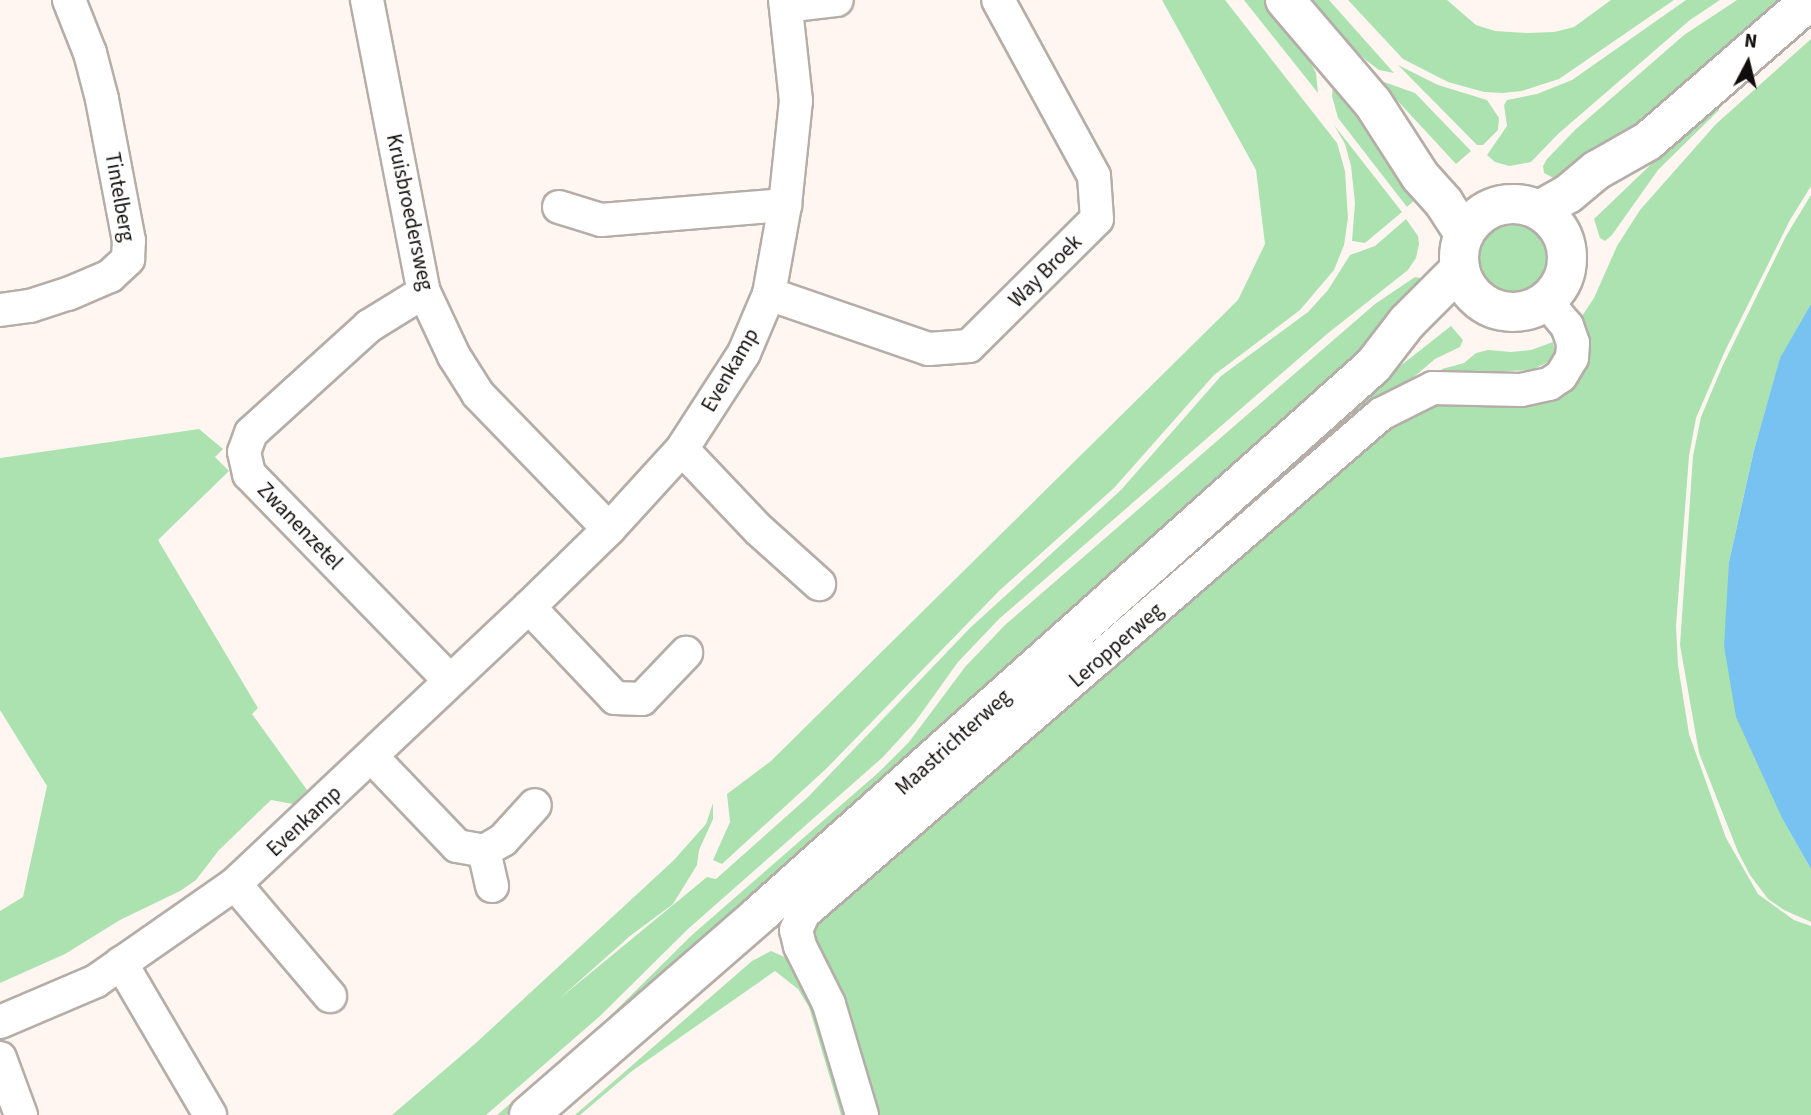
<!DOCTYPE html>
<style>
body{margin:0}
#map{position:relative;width:1811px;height:1115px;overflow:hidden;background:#fff6f1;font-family:"Source Sans 3",sans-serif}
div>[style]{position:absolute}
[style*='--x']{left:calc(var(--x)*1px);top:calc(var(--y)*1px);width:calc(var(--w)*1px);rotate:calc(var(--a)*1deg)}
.green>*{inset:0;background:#abe2b0}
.round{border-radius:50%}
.water>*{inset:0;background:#77c2f1}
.roads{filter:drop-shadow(2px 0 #b5ada8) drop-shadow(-2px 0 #b5ada8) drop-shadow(0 2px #b5ada8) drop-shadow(0 -2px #b5ada8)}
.minor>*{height:32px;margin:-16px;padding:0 16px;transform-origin:16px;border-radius:16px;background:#fff}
.major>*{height:38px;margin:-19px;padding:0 19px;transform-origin:19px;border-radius:19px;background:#fff}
.major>.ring{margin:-19px;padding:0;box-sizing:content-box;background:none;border:38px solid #fff;border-radius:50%}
span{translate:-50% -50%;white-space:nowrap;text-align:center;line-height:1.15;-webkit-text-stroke:5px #fff;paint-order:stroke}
.street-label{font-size:21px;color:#100d0c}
.north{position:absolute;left:1713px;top:28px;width:70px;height:70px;-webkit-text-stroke:5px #fff;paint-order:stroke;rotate:7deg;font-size:19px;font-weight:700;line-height:28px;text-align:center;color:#100d0c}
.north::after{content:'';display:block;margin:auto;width:24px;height:32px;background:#100d0c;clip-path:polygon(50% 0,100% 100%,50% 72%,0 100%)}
</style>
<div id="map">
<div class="green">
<i style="clip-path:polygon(1162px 0,1225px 0,1337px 143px,1345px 171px,1348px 218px,1344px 245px,1334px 270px,1300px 310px,1214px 375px,1114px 488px,1000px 590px,827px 768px,722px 864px,713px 860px,730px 822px,727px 794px,771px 761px,1238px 300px,1265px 244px,1256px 170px)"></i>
<i style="clip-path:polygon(1244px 0,1270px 0,1297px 36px,1316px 73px,1318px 93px)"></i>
<i style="clip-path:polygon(1301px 0,1329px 0,1394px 73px,1379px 70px,1367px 61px)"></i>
<i style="clip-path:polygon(1348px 0,1447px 0,1476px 25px,1495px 31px,1527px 33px,1554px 32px,1574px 27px,1611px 0,1674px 0,1559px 79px,1522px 91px,1503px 93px,1484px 92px,1448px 82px,1403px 59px)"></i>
<i style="clip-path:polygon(1686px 0,1720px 0,1690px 20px,1558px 134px,1531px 162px,1509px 166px,1495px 162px,1487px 155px,1507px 126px,1504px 105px,1507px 100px,1537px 94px,1572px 80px)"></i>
<i style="clip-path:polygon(1737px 0,1789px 0,1567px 185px,1544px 173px,1543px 166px,1547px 159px,1576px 129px,1684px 35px)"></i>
<i style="clip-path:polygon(1811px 20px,1811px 28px,1745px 83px,1789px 43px,1790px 37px)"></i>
<i style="clip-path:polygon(1811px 39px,1811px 186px,1790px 220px,1725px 351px,1696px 418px,1689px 456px,1676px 626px,1678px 665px,1689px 734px,1726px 838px,1758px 894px,1794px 920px,1811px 926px,1811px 1115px,874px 1115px,848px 1012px,816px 949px,819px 947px,817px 941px,813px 942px,816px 930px,812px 929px,813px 924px,817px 925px,821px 920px,818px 917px,1387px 424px,1433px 405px,1465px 403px,1585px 368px,1589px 351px,1580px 319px,1594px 298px,1617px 246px,1640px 210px,1716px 124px)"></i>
<i style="clip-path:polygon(1398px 65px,1438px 85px,1487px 100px,1499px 118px,1498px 130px,1483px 145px,1477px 145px)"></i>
<i style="clip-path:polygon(1384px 82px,1415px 93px,1471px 151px,1456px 164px,1382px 84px)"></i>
<i style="clip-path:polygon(1333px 84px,1426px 190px,1407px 207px,1338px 118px,1332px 96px)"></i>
<i style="clip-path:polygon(1713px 105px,1719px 107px,1719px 110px,1658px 170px,1612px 235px,1605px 241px,1600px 238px,1594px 219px)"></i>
<i style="clip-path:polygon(1334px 125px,1402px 212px,1365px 243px,1352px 241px,1355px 203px,1351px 166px,1345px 144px)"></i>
<i style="clip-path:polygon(1811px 195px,1811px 304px,1780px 359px,1754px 450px,1729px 562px,1783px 820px,1811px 869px,1811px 922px,1784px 910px,1768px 899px,1750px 875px,1738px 852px,1699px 753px,1680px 645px,1693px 456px,1701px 417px,1722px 367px,1786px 236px)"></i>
<i style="clip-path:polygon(1406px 219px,1418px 236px,1419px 244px,1416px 258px,1408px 270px,1327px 334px,999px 619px,958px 662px,915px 722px,883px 757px,688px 929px,600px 1016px,486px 1115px,392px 1115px,477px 1042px,673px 861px,706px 824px,713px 803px,713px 819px,699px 850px,697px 865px,673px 904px,630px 936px,559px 999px,707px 877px,716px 879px,808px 797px,970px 628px,1121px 490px,1221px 376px,1308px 312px,1328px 290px,1350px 255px,1375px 246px)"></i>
<i class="round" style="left:1478px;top:225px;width:70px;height:70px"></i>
<i style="clip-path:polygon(1415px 277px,1420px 278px,1427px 292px,1090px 607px,506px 1115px,497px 1115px,604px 1022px,692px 935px,879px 772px,909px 742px,965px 667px,1005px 625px,1375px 304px)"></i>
<i style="clip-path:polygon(1451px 326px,1463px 340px,1460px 347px,1435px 359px,794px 903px,1371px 389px)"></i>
<i style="clip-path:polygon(1553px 342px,1555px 353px,1548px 362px,1532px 370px,1441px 374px,1442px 369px,1464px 363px,1476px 353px,1488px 350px,1511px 352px,1531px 350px)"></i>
<i style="clip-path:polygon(199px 429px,223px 449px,215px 457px,229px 471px,158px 540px,258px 708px,252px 714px,307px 790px,293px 804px,271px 800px,219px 850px,196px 880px,180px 891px,120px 920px,65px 954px,0 983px,0 911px,23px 897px,47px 786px,0 710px,0 458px)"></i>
<i style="clip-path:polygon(771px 951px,787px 958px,811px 994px,851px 1115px,841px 1115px,809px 1007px,798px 989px,775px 971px,632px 1071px,580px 1115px,575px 1115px,752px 961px)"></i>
</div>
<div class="water">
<i style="clip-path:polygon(1811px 304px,1811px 869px,1783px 820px,1736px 717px,1724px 646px,1729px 562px,1754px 450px,1780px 358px)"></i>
</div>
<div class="roads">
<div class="minor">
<i style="--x:367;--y:0;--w:298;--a:79"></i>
<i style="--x:424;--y:292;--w:71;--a:64.9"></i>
<i style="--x:454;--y:356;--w:45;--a:57.7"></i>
<i style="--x:478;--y:394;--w:188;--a:45.9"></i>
<i style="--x:786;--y:6;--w:51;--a:-6.7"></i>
<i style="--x:559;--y:207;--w:44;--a:17.2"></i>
<i style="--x:601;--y:220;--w:185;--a:-4.7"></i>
<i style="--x:424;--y:292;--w:65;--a:148.3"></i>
<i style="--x:369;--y:326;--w:159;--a:137.8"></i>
<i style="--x:251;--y:433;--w:20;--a:110"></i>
<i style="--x:244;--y:452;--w:23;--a:77"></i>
<i style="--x:249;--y:474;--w:287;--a:45.8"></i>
<i style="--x:769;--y:294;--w:169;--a:19"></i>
<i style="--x:929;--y:349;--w:40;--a:-4.3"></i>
<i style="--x:969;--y:346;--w:180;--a:-44.8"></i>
<i style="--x:1097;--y:219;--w:43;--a:-94"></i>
<i style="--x:1094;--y:176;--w:200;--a:-118.6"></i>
<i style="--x:0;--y:310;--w:30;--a:-8"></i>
<i style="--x:30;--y:306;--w:40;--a:-18"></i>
<i style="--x:68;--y:294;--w:46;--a:-23.2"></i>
<i style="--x:110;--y:276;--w:25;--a:-43"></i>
<i style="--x:128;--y:259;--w:18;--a:-87"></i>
<i style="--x:129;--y:241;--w:145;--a:-100.8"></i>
<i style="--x:102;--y:99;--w:48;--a:-104.6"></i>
<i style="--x:90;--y:53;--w:57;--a:-111.6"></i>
<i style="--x:682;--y:449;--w:112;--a:46.5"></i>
<i style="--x:759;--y:530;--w:81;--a:42"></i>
<i style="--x:529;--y:607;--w:125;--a:46.6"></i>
<i style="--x:615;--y:698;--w:27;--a:2"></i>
<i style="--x:642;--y:699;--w:64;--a:-46.3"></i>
<i style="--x:372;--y:757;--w:123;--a:46.3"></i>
<i style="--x:457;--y:846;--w:27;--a:10"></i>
<i style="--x:484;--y:851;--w:22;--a:-30"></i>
<i style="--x:503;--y:840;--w:47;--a:-47.6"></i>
<i style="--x:484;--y:851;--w:36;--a:77"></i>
<i style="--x:235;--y:884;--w:147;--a:49.7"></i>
<i style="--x:121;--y:963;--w:176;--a:59.6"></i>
<i style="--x:0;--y:1022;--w:104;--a:-23.1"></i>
<i style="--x:96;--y:981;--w:169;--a:-34.9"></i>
<i style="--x:235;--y:884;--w:404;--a:-43.3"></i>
<i style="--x:529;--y:607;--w:112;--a:-44.3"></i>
<i style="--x:609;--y:529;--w:108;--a:-47.6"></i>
<i style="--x:682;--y:449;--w:114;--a:-57.1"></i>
<i style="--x:744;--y:353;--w:64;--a:-67"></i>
<i style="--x:769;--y:294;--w:90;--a:-79.8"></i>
<i style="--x:785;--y:205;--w:105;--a:-84"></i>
<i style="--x:796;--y:101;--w:102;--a:-96.2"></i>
<i style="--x:0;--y:1058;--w:61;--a:69.8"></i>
<i style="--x:862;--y:1115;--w:116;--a:-106.6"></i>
<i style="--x:829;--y:1004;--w:65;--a:-116.6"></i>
<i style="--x:800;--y:946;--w:16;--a:-104"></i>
<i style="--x:796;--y:930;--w:19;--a:-65"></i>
<i style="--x:804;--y:913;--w:763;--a:-40.85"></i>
<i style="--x:1381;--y:414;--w:58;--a:-26.6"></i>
<i style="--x:1433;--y:388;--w:88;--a:1.3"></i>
<i style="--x:1521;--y:390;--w:29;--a:-12"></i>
<i style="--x:1549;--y:384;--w:14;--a:-34"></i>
<i style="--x:1561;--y:376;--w:21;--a:-59"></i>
<i style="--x:1572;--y:358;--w:15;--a:-86"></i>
<i style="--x:1573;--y:343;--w:18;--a:-109"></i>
<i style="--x:1567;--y:326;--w:33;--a:-130"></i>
</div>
<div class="major">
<i style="--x:1285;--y:0;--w:135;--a:49.5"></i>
<i style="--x:1373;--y:103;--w:87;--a:57.2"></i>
<i style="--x:1420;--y:176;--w:36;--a:48"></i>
<i style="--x:1444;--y:203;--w:37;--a:57"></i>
<i class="ring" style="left:1459px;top:204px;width:70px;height:70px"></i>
<i style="--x:1539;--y:210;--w:33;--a:-29"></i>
<i style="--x:1568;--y:194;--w:38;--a:-40"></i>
<i style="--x:1597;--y:170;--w:59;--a:-29.6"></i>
<i style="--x:1648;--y:141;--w:215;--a:-41"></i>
<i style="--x:529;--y:1115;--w:306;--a:-41"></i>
<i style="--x:760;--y:914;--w:822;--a:-41.8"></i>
<i style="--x:1373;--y:366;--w:56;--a:-52.3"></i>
<i style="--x:1407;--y:322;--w:75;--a:-45"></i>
</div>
</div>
<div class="street-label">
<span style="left:120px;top:197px;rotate:80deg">Tintelberg</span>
<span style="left:410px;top:212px;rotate:78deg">Kruisbroedersweg</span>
<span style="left:1045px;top:271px;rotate:-45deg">Way Broek</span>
<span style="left:730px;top:370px;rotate:-60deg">Evenkamp</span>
<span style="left:300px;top:526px;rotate:46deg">Zwanenzetel</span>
<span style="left:1116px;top:645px;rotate:-41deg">Leropperweg</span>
<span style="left:953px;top:742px;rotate:-42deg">Maastrichterweg</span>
<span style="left:304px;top:821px;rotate:-43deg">Evenkamp</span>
</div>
<div class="north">N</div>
</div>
